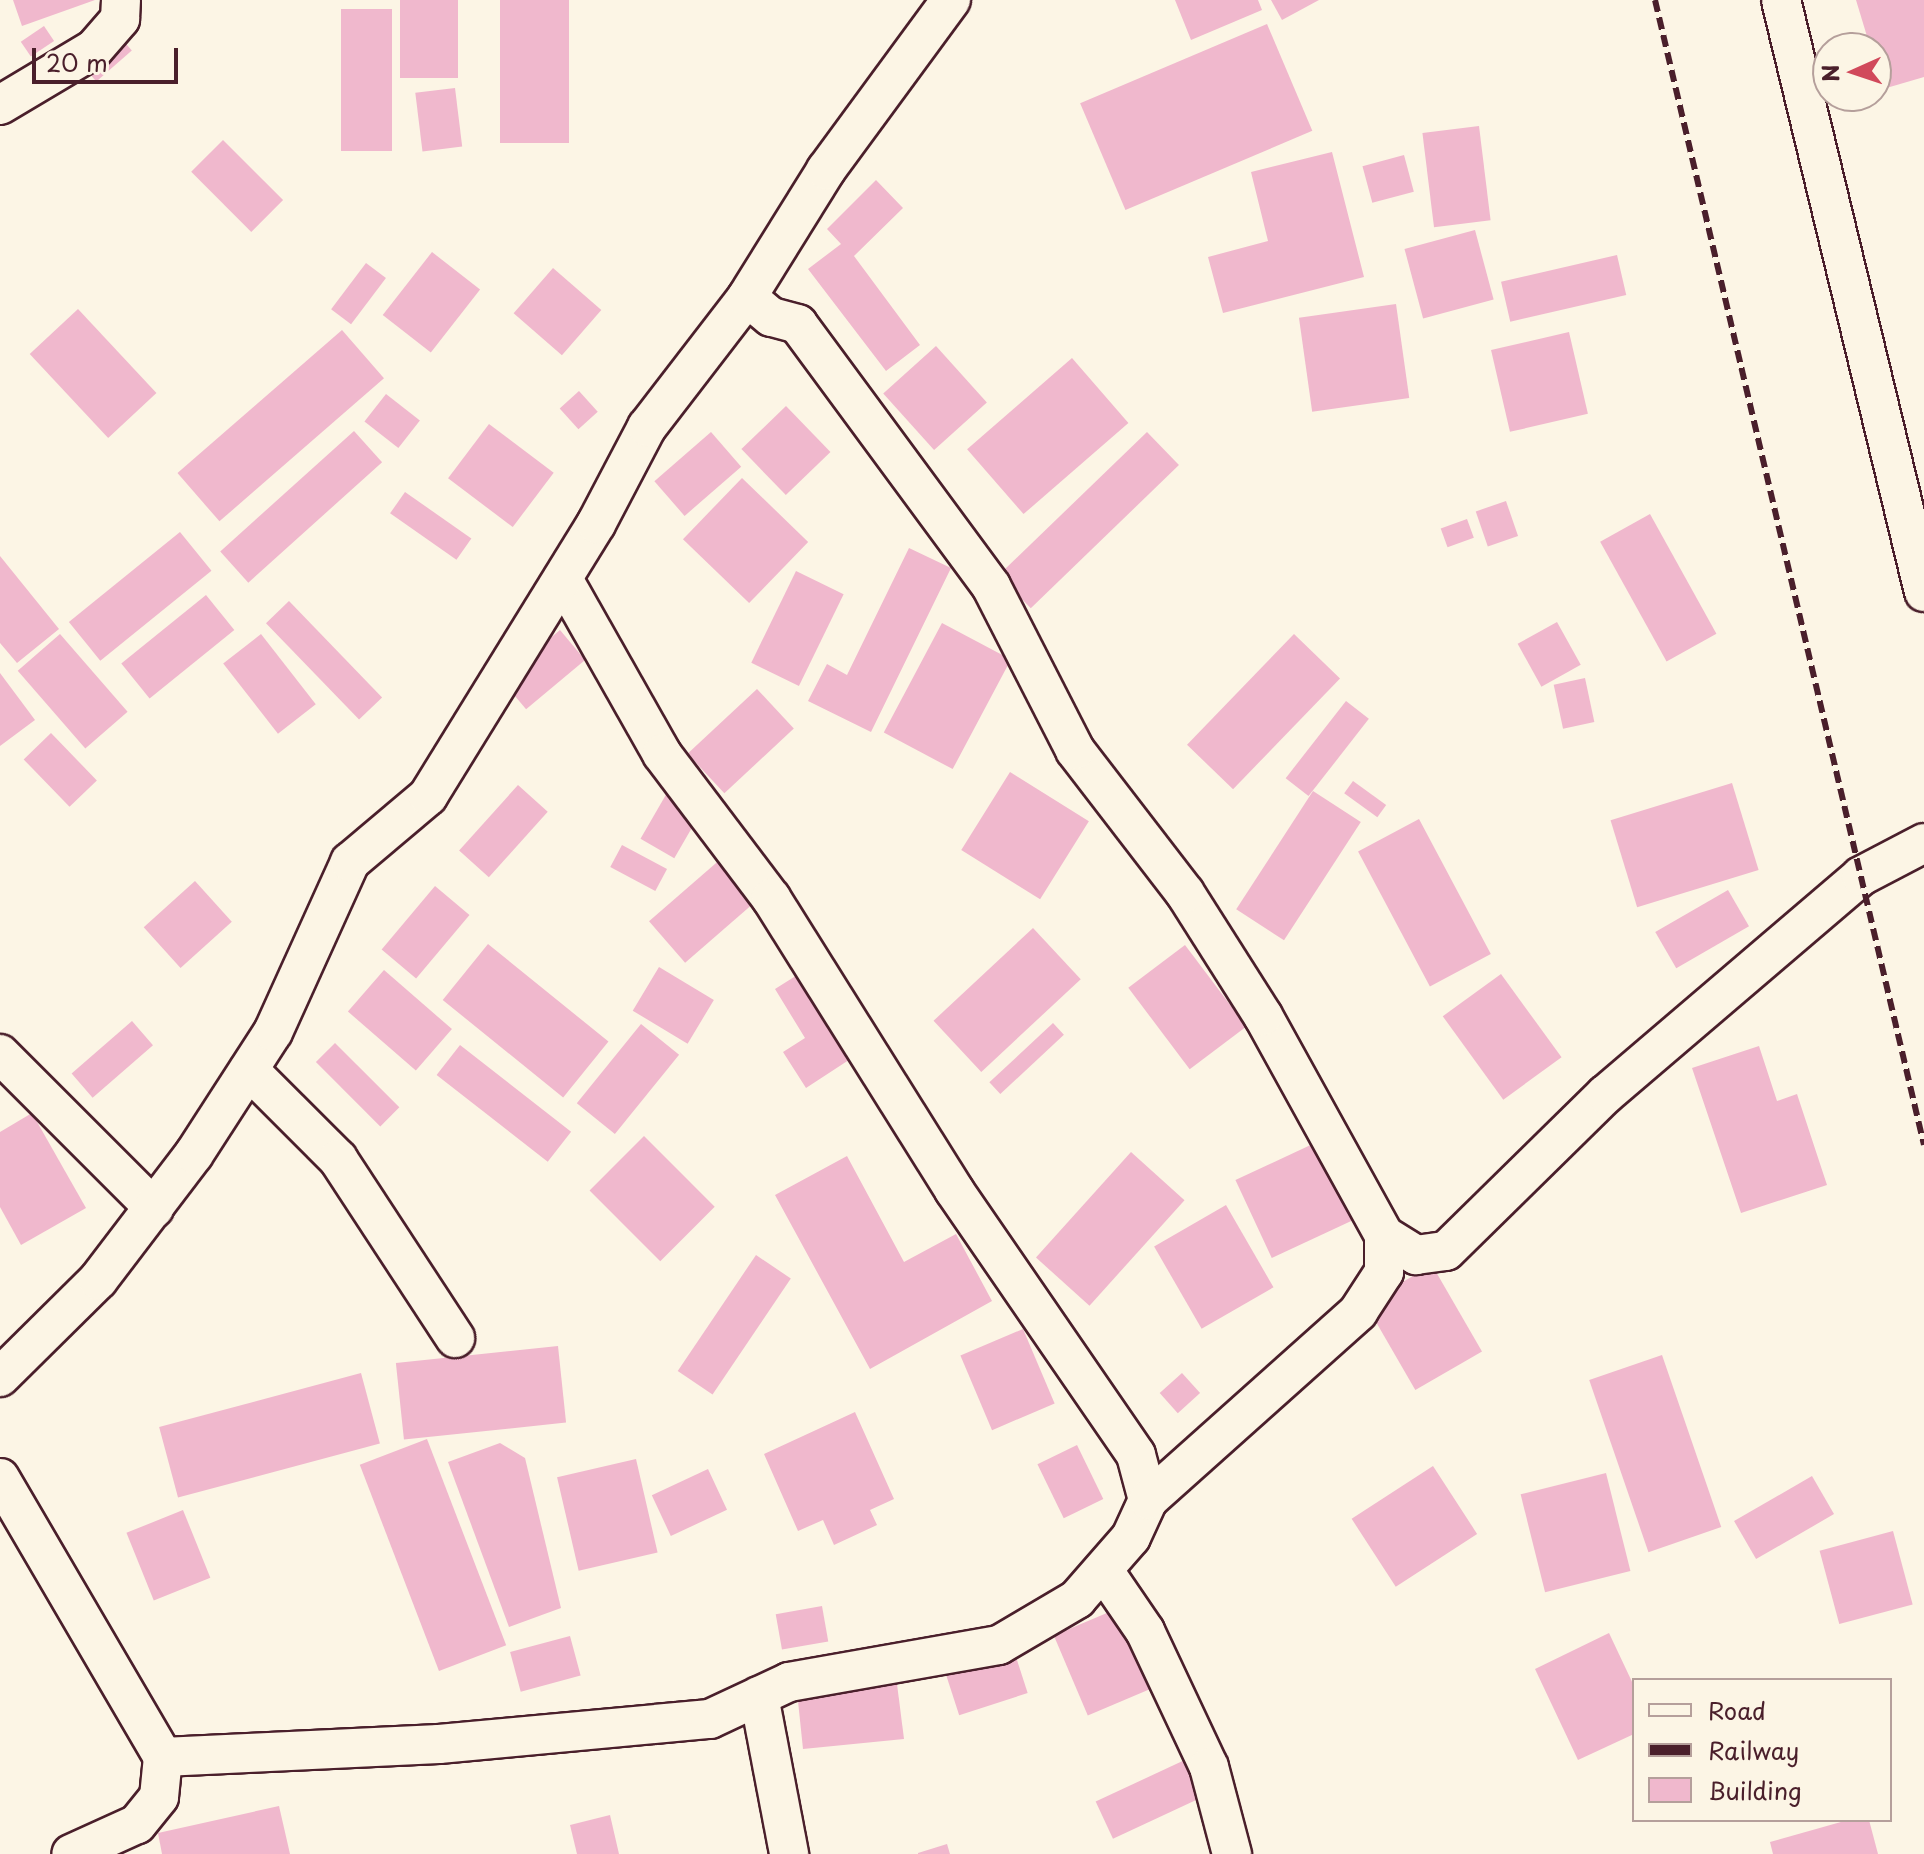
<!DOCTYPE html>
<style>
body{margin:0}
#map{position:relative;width:1924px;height:1854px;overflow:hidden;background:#fcf5e5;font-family:"Playpen Sans",sans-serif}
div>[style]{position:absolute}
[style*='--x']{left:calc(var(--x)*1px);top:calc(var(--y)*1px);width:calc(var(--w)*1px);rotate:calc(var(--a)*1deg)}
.building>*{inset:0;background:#f0b8cd;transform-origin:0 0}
.roads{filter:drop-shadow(2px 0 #4a1f2b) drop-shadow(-2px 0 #4a1f2b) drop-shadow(0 2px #4a1f2b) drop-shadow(0 -2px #4a1f2b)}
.street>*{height:38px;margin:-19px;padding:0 19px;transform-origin:19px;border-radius:19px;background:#fcf5e5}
.rail>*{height:6px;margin-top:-3px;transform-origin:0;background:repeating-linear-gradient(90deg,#4a1f2b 0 12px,transparent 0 18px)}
span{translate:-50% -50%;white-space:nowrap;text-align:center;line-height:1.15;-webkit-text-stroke:6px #fcf5e5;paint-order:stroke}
.legend{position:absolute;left:1632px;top:1678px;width:260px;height:144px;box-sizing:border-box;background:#fcf5e5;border:2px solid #b59f9b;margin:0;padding:10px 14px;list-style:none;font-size:24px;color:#4a1f2b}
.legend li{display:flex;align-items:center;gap:16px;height:40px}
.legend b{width:40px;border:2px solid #b59f9b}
.north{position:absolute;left:1812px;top:32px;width:80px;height:80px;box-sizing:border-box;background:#fcf5e5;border:2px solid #b59f9b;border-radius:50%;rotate:267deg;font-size:22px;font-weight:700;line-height:32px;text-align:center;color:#4a1f2b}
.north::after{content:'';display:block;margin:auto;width:28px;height:36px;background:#d1495b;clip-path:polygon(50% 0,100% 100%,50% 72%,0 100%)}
.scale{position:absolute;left:32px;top:48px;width:146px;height:36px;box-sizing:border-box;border:4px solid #4a1f2b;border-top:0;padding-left:10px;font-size:24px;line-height:28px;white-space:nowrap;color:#4a1f2b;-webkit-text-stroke:6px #fcf5e5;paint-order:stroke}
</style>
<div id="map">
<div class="building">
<i style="clip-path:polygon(13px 0,95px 0,22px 26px)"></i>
<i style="left:400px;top:0;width:58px;height:78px"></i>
<i style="left:500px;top:0;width:69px;height:143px"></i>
<i style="clip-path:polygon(1175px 0,1258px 0,1262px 10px,1191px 40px)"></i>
<i style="clip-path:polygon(1271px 0,1319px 0,1282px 20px)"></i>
<i style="clip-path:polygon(1856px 0,1924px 0,1924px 77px,1883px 89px)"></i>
<i style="left:341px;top:9px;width:51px;height:142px"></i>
<i style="left:1267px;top:24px;width:116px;height:203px;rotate:67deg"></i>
<i style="left:44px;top:26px;width:18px;height:28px;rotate:56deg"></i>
<i style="left:120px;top:37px;width:18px;height:47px;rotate:49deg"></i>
<i style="left:455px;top:88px;width:59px;height:40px;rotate:83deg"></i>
<i style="left:1479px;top:126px;width:95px;height:57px;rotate:83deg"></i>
<i style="left:223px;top:140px;width:85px;height:45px;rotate:45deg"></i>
<i style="clip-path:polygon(1332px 152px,1364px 277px,1223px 313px,1208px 257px,1268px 241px,1251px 172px)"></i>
<i style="left:1404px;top:155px;width:38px;height:43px;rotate:75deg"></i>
<i style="clip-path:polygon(876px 180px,903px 208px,854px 256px,920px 345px,886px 371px,808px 269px,841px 244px,827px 229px)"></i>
<i style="left:1475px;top:230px;width:72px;height:73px;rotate:75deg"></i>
<i style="left:432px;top:252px;width:61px;height:80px;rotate:38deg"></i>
<i style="left:1617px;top:255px;width:41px;height:119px;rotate:77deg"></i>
<i style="left:366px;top:263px;width:25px;height:58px;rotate:37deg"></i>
<i style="left:553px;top:268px;width:64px;height:60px;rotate:41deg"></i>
<i style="left:1396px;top:304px;width:95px;height:98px;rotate:82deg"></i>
<i style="left:78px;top:309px;width:115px;height:66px;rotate:47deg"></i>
<i style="left:342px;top:330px;width:64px;height:218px;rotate:49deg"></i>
<i style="left:1569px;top:332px;width:84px;height:80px;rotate:77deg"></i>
<i style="left:936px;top:346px;width:76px;height:71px;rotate:48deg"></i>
<i style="left:1072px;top:358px;width:86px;height:139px;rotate:49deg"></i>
<i style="left:579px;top:391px;width:28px;height:26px;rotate:48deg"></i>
<i style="left:386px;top:394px;width:43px;height:35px;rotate:38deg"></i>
<i style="left:786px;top:406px;width:64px;height:62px;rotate:46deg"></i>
<i style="left:489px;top:424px;width:81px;height:68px;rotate:37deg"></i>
<i style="left:354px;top:431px;width:42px;height:180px;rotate:48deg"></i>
<i style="left:711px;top:432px;width:46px;height:75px;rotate:49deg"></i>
<i style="left:1147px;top:432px;width:46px;height:206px;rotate:46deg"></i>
<i style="left:742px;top:478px;width:92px;height:85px;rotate:44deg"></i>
<i style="left:405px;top:492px;width:81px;height:26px;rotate:35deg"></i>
<i style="left:1506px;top:501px;width:37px;height:32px;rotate:71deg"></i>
<i style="left:1650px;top:514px;width:137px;height:57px;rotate:61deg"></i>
<i style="left:1467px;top:519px;width:20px;height:28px;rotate:70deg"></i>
<i style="left:180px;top:532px;width:50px;height:143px;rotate:51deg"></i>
<i style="clip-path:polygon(909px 548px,951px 568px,871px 732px,808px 701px,827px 664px,847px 675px)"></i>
<i style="clip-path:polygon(0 556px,59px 629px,17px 663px,0 643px)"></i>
<i style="left:796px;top:571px;width:53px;height:102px;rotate:26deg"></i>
<i style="left:206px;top:595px;width:45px;height:109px;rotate:51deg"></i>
<i style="left:289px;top:601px;width:134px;height:32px;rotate:46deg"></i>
<i style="left:1557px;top:622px;width:49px;height:45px;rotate:61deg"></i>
<i style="left:942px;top:623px;width:78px;height:124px;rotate:28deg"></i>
<i style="left:560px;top:630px;width:39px;height:77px;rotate:50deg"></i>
<i style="left:60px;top:634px;width:103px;height:56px;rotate:49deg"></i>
<i style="left:261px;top:634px;width:89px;height:48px;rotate:52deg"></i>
<i style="left:1294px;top:634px;width:64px;height:154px;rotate:44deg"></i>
<i style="clip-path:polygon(0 673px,35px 720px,0 746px)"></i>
<i style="left:1585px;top:678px;width:45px;height:32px;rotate:78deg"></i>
<i style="left:757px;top:689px;width:54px;height:95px;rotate:47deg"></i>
<i style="left:1346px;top:701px;width:29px;height:98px;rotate:38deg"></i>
<i style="left:51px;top:733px;width:66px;height:38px;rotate:46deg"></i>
<i style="left:1010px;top:772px;width:93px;height:92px;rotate:32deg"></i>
<i style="left:1353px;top:781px;width:41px;height:15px;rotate:36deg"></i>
<i style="left:1732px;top:783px;width:91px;height:127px;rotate:73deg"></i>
<i style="left:518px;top:785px;width:40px;height:88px;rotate:42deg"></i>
<i style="left:671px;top:786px;width:39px;height:61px;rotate:30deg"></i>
<i style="left:1313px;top:791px;width:57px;height:141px;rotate:33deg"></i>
<i style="left:1419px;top:819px;width:153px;height:69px;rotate:62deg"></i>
<i style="left:622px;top:845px;width:51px;height:25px;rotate:28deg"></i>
<i style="left:723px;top:857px;width:55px;height:98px;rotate:49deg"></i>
<i style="left:195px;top:881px;width:55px;height:69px;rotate:48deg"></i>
<i style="left:435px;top:886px;width:45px;height:83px;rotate:40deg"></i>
<i style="left:1728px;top:890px;width:42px;height:84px;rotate:60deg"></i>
<i style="left:1033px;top:928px;width:70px;height:136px;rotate:47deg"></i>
<i style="left:488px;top:944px;width:155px;height:72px;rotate:39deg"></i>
<i style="left:1185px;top:945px;width:102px;height:71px;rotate:53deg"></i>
<i style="left:659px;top:967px;width:64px;height:51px;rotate:31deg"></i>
<i style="left:384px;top:970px;width:90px;height:55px;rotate:41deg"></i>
<i style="clip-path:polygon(802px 972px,855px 1056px,806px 1088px,783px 1052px,805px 1038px,775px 989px)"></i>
<i style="left:1501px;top:974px;width:103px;height:72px;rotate:54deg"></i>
<i style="left:132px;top:1021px;width:32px;height:80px;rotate:49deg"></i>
<i style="left:1053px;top:1023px;width:16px;height:87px;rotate:47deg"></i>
<i style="left:641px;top:1024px;width:49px;height:102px;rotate:39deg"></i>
<i style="left:335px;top:1043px;width:91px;height:27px;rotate:45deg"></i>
<i style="left:460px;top:1045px;width:141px;height:38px;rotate:38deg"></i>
<i style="clip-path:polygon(1759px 1046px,1777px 1101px,1797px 1094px,1827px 1185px,1741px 1213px,1692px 1068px)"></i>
<i style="clip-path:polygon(32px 1113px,86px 1208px,21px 1245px,0 1207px,0 1132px)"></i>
<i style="left:644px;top:1136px;width:100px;height:77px;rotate:45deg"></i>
<i style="left:1317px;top:1142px;width:86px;height:90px;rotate:65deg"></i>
<i style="left:1131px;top:1152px;width:72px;height:142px;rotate:42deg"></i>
<i style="clip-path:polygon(847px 1156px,904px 1262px,956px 1234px,992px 1301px,870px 1369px,775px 1195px)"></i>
<i style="left:1226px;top:1205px;width:95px;height:83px;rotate:60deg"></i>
<i style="left:756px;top:1255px;width:42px;height:140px;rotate:34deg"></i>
<i style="left:1432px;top:1265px;width:100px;height:77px;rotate:60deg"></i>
<i style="left:1023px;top:1329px;width:81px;height:68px;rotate:67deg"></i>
<i style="left:558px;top:1346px;width:77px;height:163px;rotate:84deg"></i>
<i style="left:1662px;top:1355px;width:182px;height:77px;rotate:71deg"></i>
<i style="left:361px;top:1373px;width:73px;height:209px;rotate:75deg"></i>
<i style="left:1182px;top:1373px;width:27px;height:30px;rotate:48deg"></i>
<i style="clip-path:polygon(855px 1412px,894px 1499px,870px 1510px,877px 1525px,834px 1545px,823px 1520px,798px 1531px,764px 1454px)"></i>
<i style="left:427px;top:1439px;width:221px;height:72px;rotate:69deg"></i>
<i style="clip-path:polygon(500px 1443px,525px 1458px,561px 1608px,509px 1627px,448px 1462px)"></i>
<i style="left:1077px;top:1445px;width:60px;height:44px;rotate:64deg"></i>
<i style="left:636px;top:1459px;width:96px;height:81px;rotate:77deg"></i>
<i style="left:1433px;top:1466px;width:81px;height:97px;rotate:57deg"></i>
<i style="left:708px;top:1469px;width:45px;height:62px;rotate:65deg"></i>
<i style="left:1606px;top:1473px;width:101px;height:88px;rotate:76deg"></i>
<i style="left:1812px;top:1476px;width:44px;height:90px;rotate:60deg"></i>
<i style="left:183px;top:1510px;width:73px;height:61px;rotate:68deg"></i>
<i style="left:1893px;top:1531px;width:76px;height:76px;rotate:75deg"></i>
<i style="left:822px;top:1606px;width:36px;height:47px;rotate:80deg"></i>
<i style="left:1121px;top:1607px;width:87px;height:73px;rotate:67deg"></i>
<i style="clip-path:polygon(1609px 1633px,1634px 1686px,1634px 1734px,1578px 1760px,1535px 1669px)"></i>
<i style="left:570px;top:1636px;width:41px;height:62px;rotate:75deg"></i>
<i style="left:1015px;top:1654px;width:41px;height:72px;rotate:72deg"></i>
<i style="clip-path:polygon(897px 1684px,904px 1739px,803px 1749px,798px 1701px)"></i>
<i style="left:1189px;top:1758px;width:41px;height:103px;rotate:65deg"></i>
<i style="clip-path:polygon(279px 1806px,290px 1854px,162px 1854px,158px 1833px)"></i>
<i style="clip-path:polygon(610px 1815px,619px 1854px,577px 1854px,570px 1825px)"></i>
<i style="clip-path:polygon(1848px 1820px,1869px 1820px,1878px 1854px,1773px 1854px,1770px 1842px)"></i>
<i style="clip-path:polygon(947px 1844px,950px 1854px,918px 1854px,918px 1853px)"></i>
</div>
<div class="roads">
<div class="street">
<i style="--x:1781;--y:0;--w:609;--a:76.42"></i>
<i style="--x:0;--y:105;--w:109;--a:-30.8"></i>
<i style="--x:94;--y:49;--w:40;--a:-49"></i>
<i style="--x:120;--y:19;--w:19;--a:-87"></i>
<i style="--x:563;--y:579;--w:201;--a:60.5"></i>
<i style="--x:662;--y:754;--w:181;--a:52.9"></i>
<i style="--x:771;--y:898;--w:345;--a:57.9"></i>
<i style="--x:954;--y:1190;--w:321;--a:55.5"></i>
<i style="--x:1136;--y:1455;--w:47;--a:75.1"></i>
<i style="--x:0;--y:1054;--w:218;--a:45"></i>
<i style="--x:249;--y:1070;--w:126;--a:45"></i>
<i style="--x:338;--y:1159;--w:214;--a:56.8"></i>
<i style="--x:1384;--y:1235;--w:38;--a:32"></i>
<i style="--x:1416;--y:1255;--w:30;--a:-8"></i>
<i style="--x:1446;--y:1251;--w:224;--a:-44.5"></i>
<i style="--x:1606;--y:1094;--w:335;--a:-40.5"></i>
<i style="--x:1861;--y:876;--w:71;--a:-27.6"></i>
<i style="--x:0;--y:1377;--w:138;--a:-44.7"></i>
<i style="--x:98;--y:1280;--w:158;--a:-52.7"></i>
<i style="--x:194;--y:1154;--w:145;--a:-57.1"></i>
<i style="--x:273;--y:1032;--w:187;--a:-65.6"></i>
<i style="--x:350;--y:862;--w:102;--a:-40.2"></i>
<i style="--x:428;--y:796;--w:320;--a:-58.3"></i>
<i style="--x:596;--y:524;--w:110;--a:-62.3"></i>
<i style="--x:647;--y:427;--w:164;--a:-52.4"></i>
<i style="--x:747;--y:297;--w:150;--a:-58.1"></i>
<i style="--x:826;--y:170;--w:211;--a:-53.7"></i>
<i style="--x:0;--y:1478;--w:323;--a:59.7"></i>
<i style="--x:163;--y:1757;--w:40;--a:95.7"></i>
<i style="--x:159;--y:1797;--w:35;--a:129"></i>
<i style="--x:137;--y:1824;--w:72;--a:155.6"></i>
<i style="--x:1104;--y:1571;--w:73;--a:55.7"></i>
<i style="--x:1145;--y:1631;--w:150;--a:64.8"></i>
<i style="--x:1209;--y:1767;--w:90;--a:75.2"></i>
<i style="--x:759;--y:1696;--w:161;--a:79.2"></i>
<i style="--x:163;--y:1757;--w:276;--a:-2.7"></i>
<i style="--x:439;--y:1744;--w:272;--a:-5.3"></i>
<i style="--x:710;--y:1719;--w:87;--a:-25.1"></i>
<i style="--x:789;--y:1682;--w:213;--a:-10"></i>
<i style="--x:999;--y:1645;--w:91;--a:-30.5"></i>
<i style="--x:1077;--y:1599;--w:82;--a:-48.9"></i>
<i style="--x:1131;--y:1537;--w:41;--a:-65.3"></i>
<i style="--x:1148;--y:1500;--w:282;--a:-41.8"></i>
<i style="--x:1358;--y:1312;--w:48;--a:-57"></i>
<i style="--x:1384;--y:1272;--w:37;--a:-90"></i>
<i style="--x:1384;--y:1235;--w:250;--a:-118.9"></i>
<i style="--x:1263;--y:1016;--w:146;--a:-122.4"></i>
<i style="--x:1185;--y:893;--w:180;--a:-127.6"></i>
<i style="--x:1075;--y:750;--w:184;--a:-117.1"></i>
<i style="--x:991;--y:586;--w:325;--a:-126.4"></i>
<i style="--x:798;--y:324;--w:28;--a:-165"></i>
<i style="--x:771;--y:317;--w:31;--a:-140"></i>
</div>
</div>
<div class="rail">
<i style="--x:1655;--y:0;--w:1176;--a:76.78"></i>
</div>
<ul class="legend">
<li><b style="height:10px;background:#fcf5e5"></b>Road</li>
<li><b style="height:10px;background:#4a1f2b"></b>Railway</li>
<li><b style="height:22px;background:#f0b8cd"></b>Building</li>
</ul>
<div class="north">N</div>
<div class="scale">20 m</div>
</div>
